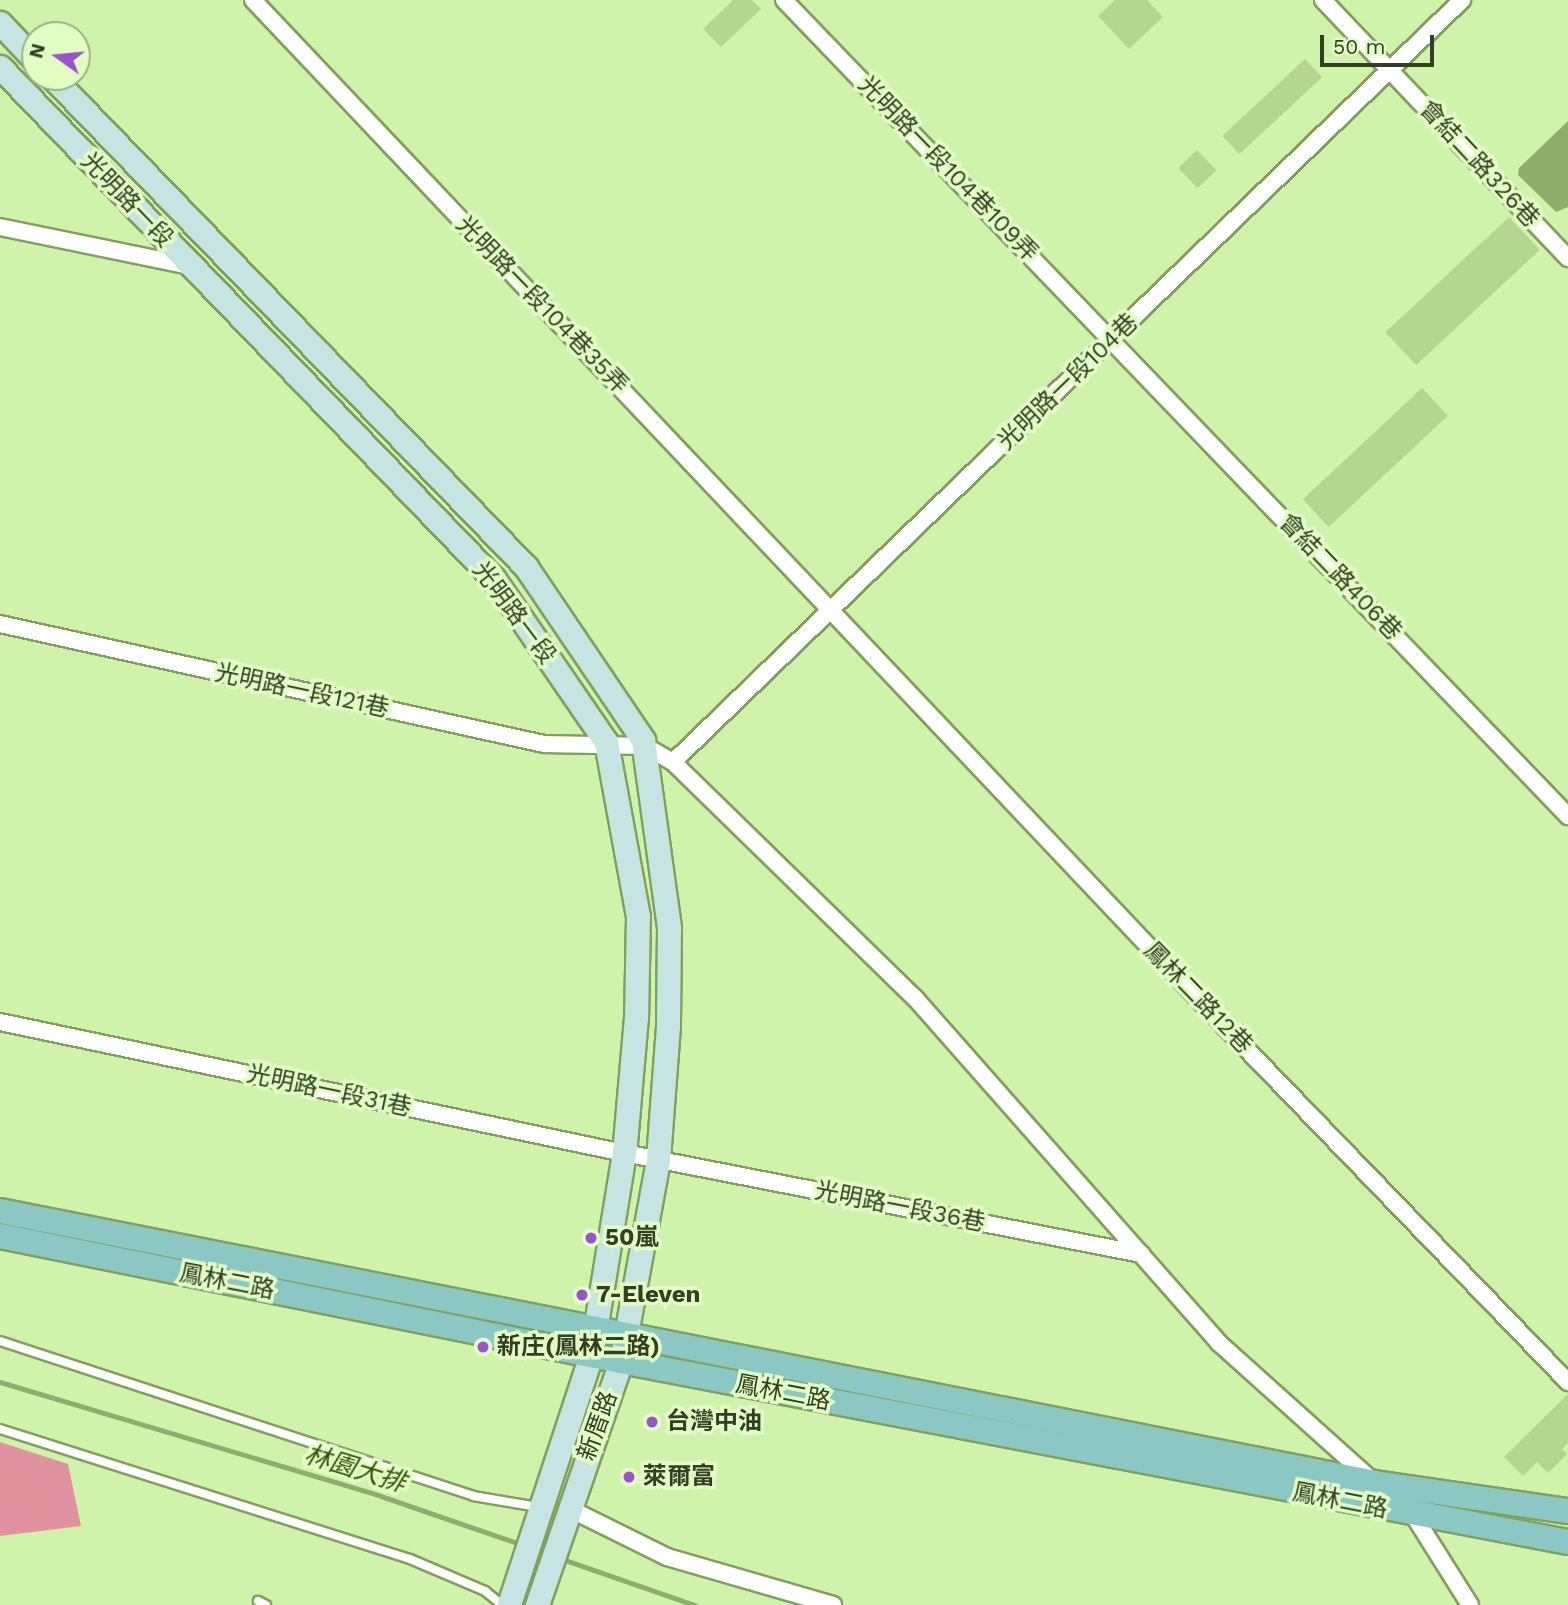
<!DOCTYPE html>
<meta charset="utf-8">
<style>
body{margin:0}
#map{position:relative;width:1568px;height:1605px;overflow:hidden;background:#d0f3ab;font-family:"Work Sans","Noto Sans TC",sans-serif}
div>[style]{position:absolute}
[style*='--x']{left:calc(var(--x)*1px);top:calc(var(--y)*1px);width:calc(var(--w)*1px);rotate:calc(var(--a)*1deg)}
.forest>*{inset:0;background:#e0939f}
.water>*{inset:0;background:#8fad6d}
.stream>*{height:4.5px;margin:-2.25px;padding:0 2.25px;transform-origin:2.25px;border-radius:2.25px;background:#8fad6d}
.building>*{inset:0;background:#b5d690;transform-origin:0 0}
.roads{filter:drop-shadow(2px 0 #81a05c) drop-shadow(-2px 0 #81a05c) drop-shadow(0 2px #81a05c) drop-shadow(0 -2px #81a05c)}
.lane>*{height:8px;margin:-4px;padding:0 4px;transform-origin:4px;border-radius:4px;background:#fff}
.street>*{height:16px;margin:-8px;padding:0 8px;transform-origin:8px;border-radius:8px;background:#fff}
.secondary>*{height:23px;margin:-11.5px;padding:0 11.5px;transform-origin:11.5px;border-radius:11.5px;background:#c5e4e2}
.primary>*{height:24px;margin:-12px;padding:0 12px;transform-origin:12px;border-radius:12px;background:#8bc8c4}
.dots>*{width:19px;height:19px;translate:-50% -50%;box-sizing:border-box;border:4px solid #e2fdc4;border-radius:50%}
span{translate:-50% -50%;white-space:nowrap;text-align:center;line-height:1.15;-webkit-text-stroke:7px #e2fdc4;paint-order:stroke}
.street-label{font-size:24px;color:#323f23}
.poi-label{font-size:24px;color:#323f23;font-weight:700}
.left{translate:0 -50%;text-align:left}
.water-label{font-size:26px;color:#37520b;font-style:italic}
.north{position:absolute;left:21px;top:21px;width:70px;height:70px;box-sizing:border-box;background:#e2fdc4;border:2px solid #9cb184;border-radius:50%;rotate:285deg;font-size:19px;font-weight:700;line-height:28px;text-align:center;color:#323f23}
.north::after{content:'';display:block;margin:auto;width:24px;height:32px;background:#9854c8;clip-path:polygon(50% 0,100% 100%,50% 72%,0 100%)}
.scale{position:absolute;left:1320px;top:35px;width:114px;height:32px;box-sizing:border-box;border:4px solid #323f23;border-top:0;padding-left:9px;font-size:21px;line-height:24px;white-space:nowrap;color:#323f23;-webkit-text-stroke:5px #e2fdc4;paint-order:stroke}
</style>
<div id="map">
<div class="forest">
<i style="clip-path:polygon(0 1442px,68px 1464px,81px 1526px,0 1536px)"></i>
</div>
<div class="water">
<i style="clip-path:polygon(1568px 121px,1568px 207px,1556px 212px,1518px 175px,1519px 168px)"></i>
</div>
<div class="stream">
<i style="--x:0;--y:1382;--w:391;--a:16.6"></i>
<i style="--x:375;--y:1494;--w:153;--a:19"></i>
<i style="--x:562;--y:1559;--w:141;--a:19.1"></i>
</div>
<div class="building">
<i style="clip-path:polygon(733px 0,752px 0,761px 9px,721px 47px,703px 29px)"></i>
<i style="clip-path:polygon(1115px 0,1147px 0,1163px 17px,1129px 49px,1098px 16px)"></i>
<i style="left:1305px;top:59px;width:25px;height:113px;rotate:47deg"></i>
<i style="left:1197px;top:150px;width:28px;height:26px;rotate:46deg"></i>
<i style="left:1509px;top:217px;width:45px;height:169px;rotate:47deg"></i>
<i style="left:1422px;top:388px;width:38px;height:163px;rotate:47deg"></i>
<i style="clip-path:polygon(1568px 1394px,1568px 1443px,1562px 1449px,1567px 1454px,1548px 1473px,1537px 1462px,1523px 1476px,1504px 1457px)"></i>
</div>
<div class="roads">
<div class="lane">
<i style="--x:0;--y:1341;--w:498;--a:18.1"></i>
<i style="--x:473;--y:1496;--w:66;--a:9.6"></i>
<i style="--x:0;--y:1429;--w:430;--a:17.6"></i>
<i style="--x:410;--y:1559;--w:82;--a:23.1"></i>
<i style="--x:485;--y:1591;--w:22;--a:39"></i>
<i style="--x:258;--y:1601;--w:9;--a:27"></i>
</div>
<div class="street">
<i style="--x:253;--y:0;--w:1384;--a:46.58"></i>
<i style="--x:1204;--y:1005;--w:524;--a:46.01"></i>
<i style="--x:784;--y:0;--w:1132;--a:46.15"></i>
<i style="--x:1323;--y:0;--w:356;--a:46.5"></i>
<i style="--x:0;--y:227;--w:194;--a:11.6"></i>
<i style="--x:0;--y:624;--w:557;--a:12.44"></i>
<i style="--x:544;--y:744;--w:101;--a:1.1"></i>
<i style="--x:645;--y:746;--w:32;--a:30"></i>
<i style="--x:673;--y:762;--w:338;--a:44.3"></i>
<i style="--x:915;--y:998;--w:460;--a:48.6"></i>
<i style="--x:1219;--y:1343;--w:207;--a:41.9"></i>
<i style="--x:673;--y:762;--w:1097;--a:-44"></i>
<i style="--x:0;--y:1022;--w:638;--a:11.86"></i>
<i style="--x:624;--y:1153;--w:527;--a:11.05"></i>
<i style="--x:568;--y:1508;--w:110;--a:26.3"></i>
<i style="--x:667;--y:1557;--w:173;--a:16.1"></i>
<i style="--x:1414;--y:1516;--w:105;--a:57.8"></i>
</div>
<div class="secondary">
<i style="--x:0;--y:23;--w:51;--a:46.6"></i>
<i style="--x:0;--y:67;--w:711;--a:46.03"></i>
<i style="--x:494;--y:579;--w:198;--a:55.5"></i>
<i style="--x:606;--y:742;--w:177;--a:79.6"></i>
<i style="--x:638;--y:916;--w:101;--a:91.1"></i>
<i style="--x:636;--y:1017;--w:137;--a:95"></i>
<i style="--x:624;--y:1153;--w:205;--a:99.3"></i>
<i style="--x:591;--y:1355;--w:263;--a:108.2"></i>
<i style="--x:52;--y:77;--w:682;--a:45.95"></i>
<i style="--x:526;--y:567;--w:209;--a:55.9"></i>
<i style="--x:643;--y:740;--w:190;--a:82.1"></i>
<i style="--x:669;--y:928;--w:98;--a:90.6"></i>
<i style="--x:668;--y:1026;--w:134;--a:94.3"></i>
<i style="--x:658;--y:1160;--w:204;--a:100.4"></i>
<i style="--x:621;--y:1361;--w:258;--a:109"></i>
</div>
<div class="primary">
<i style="--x:0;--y:1211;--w:1402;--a:11.19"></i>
<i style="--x:1375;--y:1483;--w:195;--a:8.3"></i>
<i style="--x:0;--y:1236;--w:633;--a:11.38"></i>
<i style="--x:621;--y:1361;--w:964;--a:10.82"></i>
</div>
</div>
<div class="dots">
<i style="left:591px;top:1238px;background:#9854c8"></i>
<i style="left:582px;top:1295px;background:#9854c8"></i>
<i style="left:483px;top:1347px;background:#9854c8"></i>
<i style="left:652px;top:1422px;background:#9854c8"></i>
<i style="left:629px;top:1477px;background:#9854c8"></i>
</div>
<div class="street-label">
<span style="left:1479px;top:164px;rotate:47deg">會結二路326巷</span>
<span style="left:948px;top:169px;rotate:46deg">光明路一段104巷109弄</span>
<span style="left:127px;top:200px;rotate:46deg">光明路一段</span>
<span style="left:542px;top:305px;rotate:46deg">光明路一段104巷35弄</span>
<span style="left:1068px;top:382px;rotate:-44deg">光明路一段104巷</span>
<span style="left:1340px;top:577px;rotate:46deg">會結二路406巷</span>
<span style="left:514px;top:613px;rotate:53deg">光明路一段</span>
<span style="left:302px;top:691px;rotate:12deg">光明路一段121巷</span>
<span style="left:1198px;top:998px;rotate:46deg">鳳林二路12巷</span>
<span style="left:329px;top:1091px;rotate:12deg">光明路一段31巷</span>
<span style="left:900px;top:1207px;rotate:11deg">光明路一段36巷</span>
<span style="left:227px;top:1282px;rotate:11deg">鳳林二路</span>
<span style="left:783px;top:1393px;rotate:11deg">鳳林二路</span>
<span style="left:598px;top:1426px;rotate:-70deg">新厝路</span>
<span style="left:1340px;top:1501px;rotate:11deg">鳳林二路</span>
</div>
<div class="poi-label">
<span class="left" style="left:605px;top:1238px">50嵐</span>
<span class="left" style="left:596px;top:1295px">7-Eleven</span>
<span class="left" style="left:497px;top:1347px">新庄(鳳林二路)</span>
<span class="left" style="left:666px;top:1422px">台灣中油</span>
<span class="left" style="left:643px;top:1477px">萊爾富</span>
</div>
<div class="water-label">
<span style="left:355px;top:1469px;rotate:17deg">林園大排</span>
</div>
<div class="north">N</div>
<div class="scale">50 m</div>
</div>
